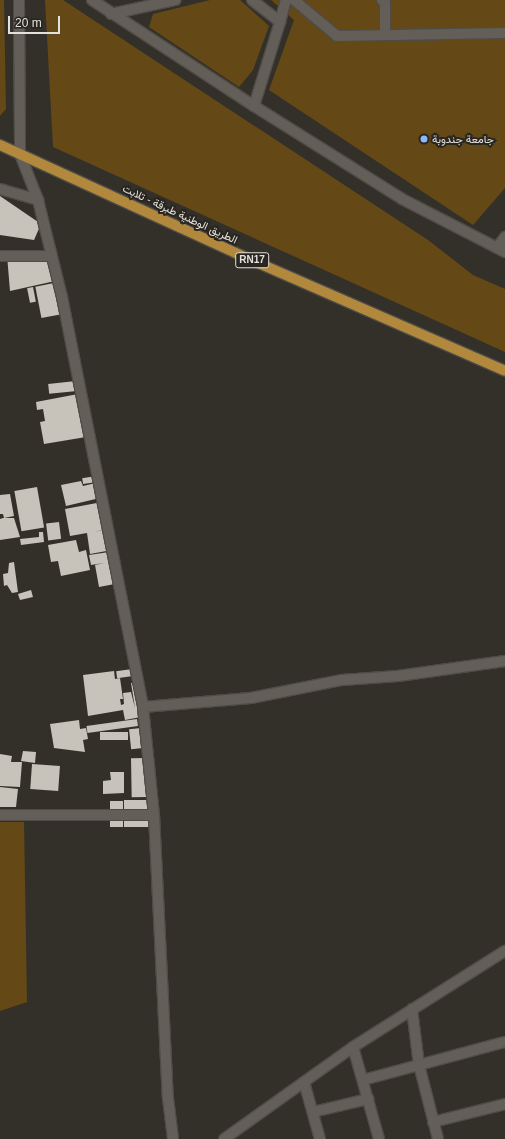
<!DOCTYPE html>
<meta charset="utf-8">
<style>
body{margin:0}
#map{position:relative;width:505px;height:1139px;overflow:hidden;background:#33302a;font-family:Helvetica,Vazirmatn,sans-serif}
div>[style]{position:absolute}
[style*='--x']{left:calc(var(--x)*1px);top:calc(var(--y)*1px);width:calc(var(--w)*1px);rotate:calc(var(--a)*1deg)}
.green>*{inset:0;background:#644815}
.building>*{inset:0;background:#c7c2ba;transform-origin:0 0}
.roads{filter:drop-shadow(1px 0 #4f4c47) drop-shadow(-1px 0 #4f4c47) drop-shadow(0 1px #4f4c47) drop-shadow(0 -1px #4f4c47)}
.minor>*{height:10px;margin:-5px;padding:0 5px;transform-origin:5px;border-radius:5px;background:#635e58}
.major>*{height:10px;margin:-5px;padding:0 5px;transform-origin:5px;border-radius:5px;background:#b2893c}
.dots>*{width:11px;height:11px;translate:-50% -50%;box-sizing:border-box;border:2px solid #292620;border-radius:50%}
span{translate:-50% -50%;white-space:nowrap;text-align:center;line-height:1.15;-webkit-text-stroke:4px #292620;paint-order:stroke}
.shield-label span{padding:1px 3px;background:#292620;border:1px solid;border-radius:3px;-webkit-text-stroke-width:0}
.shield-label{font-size:10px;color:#e4e1dd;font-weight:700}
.poi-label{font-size:11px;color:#e4e1dd}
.left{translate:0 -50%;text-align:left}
.street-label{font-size:11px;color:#e4e1dd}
.scale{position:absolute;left:8px;top:16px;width:52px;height:18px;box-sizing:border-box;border:2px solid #e4e1dd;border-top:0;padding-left:5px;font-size:12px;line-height:14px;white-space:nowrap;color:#e4e1dd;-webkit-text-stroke:3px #292620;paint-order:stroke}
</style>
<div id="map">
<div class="green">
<i style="clip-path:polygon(0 0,4px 0,6px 109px,0 116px)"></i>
<i style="clip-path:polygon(45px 0,63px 0,428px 240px,473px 275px,505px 289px,505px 352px,53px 147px)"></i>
<i style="clip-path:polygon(210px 0,240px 0,269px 26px,253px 70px,239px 87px,149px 27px,153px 14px)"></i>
<i style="clip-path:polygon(271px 0,505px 0,505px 188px,473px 225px,269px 90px,294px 20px)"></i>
<i style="clip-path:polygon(0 822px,24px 822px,27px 1002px,0 1011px)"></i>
</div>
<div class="building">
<i style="clip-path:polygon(0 196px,41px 224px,34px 240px,0 235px)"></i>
<i style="clip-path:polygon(7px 255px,50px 258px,55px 281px,10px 291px)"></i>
<i style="left:54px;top:283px;width:32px;height:19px;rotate:79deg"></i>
<i style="left:33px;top:287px;width:15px;height:6px;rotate:79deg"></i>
<i style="left:76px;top:381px;width:10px;height:28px;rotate:84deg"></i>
<i style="clip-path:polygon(78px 394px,86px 437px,44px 444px,40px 422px,45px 421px,43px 409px,37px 410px,36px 402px)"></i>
<i style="left:96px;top:476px;width:6px;height:14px;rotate:81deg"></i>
<i style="clip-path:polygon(81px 481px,83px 486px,100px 482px,104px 497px,66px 506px,61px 485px)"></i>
<i style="left:37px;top:487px;width:41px;height:23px;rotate:80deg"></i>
<i style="clip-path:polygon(10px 494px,14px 516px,4px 518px,3px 514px,0 514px,0 495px)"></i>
<i style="clip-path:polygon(102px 502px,107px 529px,94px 532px,109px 529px,112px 550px,90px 554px,87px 533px,70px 536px,65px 509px)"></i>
<i style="clip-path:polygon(3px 518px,14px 518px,20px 537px,0 540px,0 519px)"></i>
<i style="left:59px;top:522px;width:17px;height:13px;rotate:83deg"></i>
<i style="clip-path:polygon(39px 532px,43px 532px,44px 542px,21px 545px,20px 539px,39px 537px)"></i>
<i style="clip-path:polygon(76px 540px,79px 552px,86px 550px,90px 570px,61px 576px,58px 561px,51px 562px,48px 545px)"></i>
<i style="clip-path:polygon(109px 552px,120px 583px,99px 587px,95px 565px,104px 563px,91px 565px,89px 555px)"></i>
<i style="clip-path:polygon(14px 562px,18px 592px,12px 593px,7px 585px,4px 586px,3px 574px,8px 573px,9px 563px)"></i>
<i style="clip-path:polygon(31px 590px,33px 597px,20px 600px,18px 594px)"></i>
<i style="left:132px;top:669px;width:7px;height:16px;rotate:82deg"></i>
<i style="clip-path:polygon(114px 671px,115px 679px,120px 678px,123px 699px,120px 699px,121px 705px,124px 704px,123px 693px,131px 692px,135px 708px,131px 683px,138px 682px,141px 717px,125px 720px,123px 710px,88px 716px,83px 675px)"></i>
<i style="left:137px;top:719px;width:7px;height:51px;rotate:82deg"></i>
<i style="clip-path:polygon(79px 720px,80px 729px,86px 728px,88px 739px,83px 740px,85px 752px,54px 748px,50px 724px)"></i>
<i style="left:141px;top:728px;width:20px;height:12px;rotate:84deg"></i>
<i style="left:128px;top:732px;width:8px;height:28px;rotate:90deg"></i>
<i style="clip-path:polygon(23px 751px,36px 752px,35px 763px,21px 761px)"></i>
<i style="clip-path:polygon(0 754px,12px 756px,11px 762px,22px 762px,20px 787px,0 786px)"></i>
<i style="left:146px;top:758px;width:39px;height:15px;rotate:89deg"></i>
<i style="left:32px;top:764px;width:28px;height:25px;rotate:4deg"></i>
<i style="clip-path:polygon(110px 772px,124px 772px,124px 793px,103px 794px,103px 781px,111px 780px)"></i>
<i style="clip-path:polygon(0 787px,18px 789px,16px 807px,0 807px)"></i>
<i style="left:159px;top:800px;width:27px;height:35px;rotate:90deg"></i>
<i style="left:110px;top:801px;width:13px;height:26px"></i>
</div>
<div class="roads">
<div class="minor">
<i style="--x:19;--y:0;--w:154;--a:89.6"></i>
<i style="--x:20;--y:154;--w:49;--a:68.6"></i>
<i style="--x:38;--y:200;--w:100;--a:76.1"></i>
<i style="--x:62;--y:297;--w:418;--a:78.8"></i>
<i style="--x:143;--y:707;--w:109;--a:84.2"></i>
<i style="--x:154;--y:815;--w:283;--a:87.2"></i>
<i style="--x:168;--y:1098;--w:41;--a:83"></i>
<i style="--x:92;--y:0;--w:194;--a:33.2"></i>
<i style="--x:254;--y:106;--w:175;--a:32.1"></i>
<i style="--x:402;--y:199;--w:116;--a:27.2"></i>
<i style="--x:252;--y:0;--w:36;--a:38"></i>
<i style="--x:280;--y:22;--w:88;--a:107.2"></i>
<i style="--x:294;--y:0;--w:56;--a:39.9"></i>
<i style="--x:337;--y:36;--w:168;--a:-1"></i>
<i style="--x:382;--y:0;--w:4;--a:45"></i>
<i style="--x:385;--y:3;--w:32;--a:90"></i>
<i style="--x:111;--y:14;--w:66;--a:-12.3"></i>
<i style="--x:280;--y:22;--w:23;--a:-75"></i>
<i style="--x:0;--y:189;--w:40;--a:16"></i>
<i style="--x:497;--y:248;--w:14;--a:-54"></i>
<i style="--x:0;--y:256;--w:52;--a:0"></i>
<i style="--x:143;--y:707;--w:108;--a:-4.8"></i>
<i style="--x:251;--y:698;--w:93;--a:-11.2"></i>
<i style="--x:342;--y:680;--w:56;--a:-4.1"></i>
<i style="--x:398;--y:676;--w:108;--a:-8"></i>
<i style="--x:0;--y:815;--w:154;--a:0"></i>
<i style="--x:412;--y:1009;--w:56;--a:82.9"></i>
<i style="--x:419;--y:1065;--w:76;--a:75.6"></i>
<i style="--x:353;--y:1047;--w:96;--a:74.2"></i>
<i style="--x:363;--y:1080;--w:147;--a:-15"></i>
<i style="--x:304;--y:1082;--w:59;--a:74.3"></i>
<i style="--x:313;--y:1112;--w:57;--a:-13.3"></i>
<i style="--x:433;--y:1122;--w:74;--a:-14"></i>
<i style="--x:224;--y:1139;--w:158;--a:-35.5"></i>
<i style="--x:353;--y:1047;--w:180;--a:-32.3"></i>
</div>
<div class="major">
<i style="--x:0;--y:145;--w:264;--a:24.6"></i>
<i style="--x:240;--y:255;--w:289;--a:23.6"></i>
</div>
</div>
<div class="dots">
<i style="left:424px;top:139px;background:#8cb9fc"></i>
</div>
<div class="shield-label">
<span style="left:252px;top:260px">RN17</span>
</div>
<div class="poi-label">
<span class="left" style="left:432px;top:139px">جامعة جندوبة</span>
</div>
<div class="street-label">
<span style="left:180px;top:214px;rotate:25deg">الطريق الوطنية طبرقة - تلابت</span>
</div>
<div class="scale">20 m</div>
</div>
